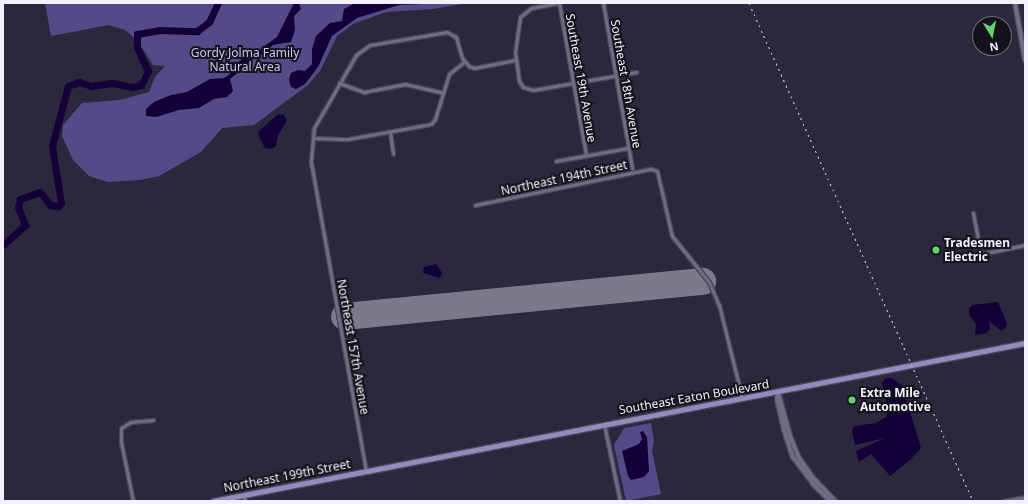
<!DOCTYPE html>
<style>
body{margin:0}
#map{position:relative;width:1028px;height:504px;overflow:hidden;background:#2b283d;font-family:"Noto Sans",sans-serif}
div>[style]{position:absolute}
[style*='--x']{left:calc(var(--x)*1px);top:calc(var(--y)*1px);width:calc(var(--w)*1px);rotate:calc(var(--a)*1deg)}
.green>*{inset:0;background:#554a88}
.water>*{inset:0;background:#140039}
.river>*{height:7px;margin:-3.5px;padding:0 3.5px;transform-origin:3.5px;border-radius:3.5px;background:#140039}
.runway>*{height:27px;margin:-13.5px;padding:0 13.5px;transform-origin:13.5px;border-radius:13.5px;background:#7c798a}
.roads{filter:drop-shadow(1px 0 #4a4758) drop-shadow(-1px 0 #4a4758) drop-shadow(0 1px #4a4758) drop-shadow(0 -1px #4a4758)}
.minor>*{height:3px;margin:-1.5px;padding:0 1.5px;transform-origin:1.5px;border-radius:1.5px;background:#6f6c85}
.tertiary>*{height:4px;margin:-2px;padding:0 2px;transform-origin:2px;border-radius:2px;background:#6f6c85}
.primary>*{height:5px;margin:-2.5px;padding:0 2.5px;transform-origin:2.5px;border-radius:2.5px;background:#928bbe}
.rail>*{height:1px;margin-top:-0.5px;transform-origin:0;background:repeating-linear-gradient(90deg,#cdcad8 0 2px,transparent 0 6px)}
.dots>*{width:11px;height:11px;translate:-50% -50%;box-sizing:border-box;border:2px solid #14131c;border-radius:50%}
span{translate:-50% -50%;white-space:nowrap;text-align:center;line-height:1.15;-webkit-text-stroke:4px #14131c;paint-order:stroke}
.park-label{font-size:12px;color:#cac5f2}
.street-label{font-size:12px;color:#f3f1fd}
.poi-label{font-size:12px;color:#f3f1fd;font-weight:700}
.left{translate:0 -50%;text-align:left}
.frame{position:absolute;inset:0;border:4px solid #f3f1fd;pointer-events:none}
.north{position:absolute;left:972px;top:16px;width:40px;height:40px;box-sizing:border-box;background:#14131c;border:1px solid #6d6c76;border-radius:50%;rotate:170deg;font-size:11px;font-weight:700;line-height:16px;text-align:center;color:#f3f1fd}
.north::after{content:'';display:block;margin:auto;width:14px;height:18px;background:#64d468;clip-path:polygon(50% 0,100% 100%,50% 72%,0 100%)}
</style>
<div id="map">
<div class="green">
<i style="clip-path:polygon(45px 3px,468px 3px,433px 9px,386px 12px,353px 24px,337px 36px,320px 71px,308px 85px,254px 125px,222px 128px,201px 152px,159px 176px,140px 180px,108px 182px,89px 176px,73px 160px,62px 136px,63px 125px,82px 103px,120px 100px,149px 92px,155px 77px,165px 66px,153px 65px,137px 40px,125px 30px,109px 25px,51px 36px)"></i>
<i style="clip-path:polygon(651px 423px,654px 441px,652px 451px,661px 494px,626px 501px,614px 445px,624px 428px)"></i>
</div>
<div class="water">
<i style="clip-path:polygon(294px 3px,299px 3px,301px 9px,294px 16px,295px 30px,291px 42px,273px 45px,260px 56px,259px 50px,277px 37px)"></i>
<i style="clip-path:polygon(355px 3px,450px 3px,399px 5px,357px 18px,332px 36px,318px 67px,305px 84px,296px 89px,291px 87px,289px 80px,291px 73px,298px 70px,305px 71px,312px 64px,312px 49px,316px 36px,330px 23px,342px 21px,344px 9px)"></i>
<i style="clip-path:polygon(245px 57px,250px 57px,251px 62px,230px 79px,233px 91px,227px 97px,214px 99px,199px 108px,179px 110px,156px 117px,146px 116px,146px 109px,154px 102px,171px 95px,187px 92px,210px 79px,224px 78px,230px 74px,234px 65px)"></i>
<i style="clip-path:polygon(283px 114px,287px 121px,278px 135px,276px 146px,271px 149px,265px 148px,258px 135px,259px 131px,277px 115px)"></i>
<i style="clip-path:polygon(436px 264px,442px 273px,440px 278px,423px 273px,424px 267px)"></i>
<i style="clip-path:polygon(998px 302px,1007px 323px,1006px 328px,1001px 331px,989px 321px,990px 328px,987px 333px,975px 335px,976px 324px,969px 315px,969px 308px,972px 305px)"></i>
<i style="clip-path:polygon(891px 378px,902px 385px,921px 448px,911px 459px,890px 476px,871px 454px,859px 462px,856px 451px,885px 438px,855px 445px,852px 431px,854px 426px,876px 423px,886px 417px,888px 412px,882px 383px,885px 379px)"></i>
<i style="clip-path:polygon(643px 431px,647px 437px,649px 471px,644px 477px,631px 480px,628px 476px,622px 451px,639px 444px,642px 439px,640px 432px)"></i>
</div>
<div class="river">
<i style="--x:3;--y:245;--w:30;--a:-42"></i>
<i style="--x:25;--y:225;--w:19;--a:-111"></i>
<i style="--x:18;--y:207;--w:8;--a:-76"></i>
<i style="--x:20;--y:199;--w:21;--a:-19"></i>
<i style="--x:40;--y:192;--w:16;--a:52"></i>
<i style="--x:50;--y:205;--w:8;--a:7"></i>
<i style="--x:58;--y:206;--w:4;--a:-45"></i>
<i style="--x:61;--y:203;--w:58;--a:-99"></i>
<i style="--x:52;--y:146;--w:62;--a:-75.1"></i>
<i style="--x:68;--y:86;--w:12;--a:-20"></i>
<i style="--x:79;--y:82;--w:13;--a:18"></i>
<i style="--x:91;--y:86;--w:21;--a:-8"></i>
<i style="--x:112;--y:83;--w:21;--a:11"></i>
<i style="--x:133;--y:87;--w:8;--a:-14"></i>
<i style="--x:141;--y:85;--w:16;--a:-63"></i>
<i style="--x:148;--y:71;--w:26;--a:-115"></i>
<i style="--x:137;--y:47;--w:13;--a:-90"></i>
<i style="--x:137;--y:34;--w:22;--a:-10"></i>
<i style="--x:159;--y:30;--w:38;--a:2"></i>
<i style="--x:197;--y:31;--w:15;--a:-37"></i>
<i style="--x:209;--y:22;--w:21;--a:-65"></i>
</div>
<div class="runway">
<i style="--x:344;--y:316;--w:360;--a:-5.6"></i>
</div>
<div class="roads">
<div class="minor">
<i style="--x:557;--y:3;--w:26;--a:169"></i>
<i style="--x:531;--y:8;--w:14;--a:141"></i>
<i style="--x:520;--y:17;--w:35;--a:98"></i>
<i style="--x:515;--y:52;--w:29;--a:82"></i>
<i style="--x:519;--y:81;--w:7;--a:56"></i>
<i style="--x:523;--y:87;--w:10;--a:17"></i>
<i style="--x:533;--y:90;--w:105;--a:-9.9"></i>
<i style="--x:559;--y:3;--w:154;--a:79.9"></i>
<i style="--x:603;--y:3;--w:168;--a:80"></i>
<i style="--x:339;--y:83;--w:27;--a:20"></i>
<i style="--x:364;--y:92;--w:42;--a:-11"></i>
<i style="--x:405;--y:84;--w:39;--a:13"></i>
<i style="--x:390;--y:132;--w:22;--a:82"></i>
<i style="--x:313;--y:138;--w:35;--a:2"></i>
<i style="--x:348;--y:139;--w:84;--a:-10.2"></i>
<i style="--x:431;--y:124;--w:6;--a:-51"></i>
<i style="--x:435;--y:119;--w:47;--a:-72.7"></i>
<i style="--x:449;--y:74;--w:19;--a:-39"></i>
<i style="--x:556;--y:161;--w:73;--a:-10.2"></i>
<i style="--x:475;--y:205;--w:180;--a:-11.6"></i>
<i style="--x:651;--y:169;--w:6;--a:18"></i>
<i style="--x:657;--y:171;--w:67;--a:77"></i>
<i style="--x:672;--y:236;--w:59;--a:51.2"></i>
<i style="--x:709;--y:282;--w:25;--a:67"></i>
<i style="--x:719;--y:305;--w:96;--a:76.1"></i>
<i style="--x:973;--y:213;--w:42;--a:79"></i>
<i style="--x:981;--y:254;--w:45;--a:-11.6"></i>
<i style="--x:604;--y:424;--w:79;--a:78.3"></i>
<i style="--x:366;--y:471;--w:315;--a:-100.1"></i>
<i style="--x:311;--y:161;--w:33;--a:-85"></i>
<i style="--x:314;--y:128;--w:84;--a:-60.1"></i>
<i style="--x:356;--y:55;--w:17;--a:-36"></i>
<i style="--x:370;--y:45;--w:78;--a:-9.6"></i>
<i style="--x:447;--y:32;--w:10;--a:29"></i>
<i style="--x:456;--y:37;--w:22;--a:74"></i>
<i style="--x:462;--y:58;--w:11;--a:49"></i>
<i style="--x:469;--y:66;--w:5;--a:22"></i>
<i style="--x:474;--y:68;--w:42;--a:-11"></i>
<i style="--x:244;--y:495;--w:6;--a:81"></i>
<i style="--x:133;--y:501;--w:60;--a:-101.5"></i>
<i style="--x:121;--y:442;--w:14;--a:-90"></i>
<i style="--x:121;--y:428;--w:12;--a:-31"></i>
<i style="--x:131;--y:422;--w:22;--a:-5"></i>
<i style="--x:1003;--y:501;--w:22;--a:-10"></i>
</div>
<div class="tertiary">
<i style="--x:1015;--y:3;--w:58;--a:80"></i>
<i style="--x:778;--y:392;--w:7;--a:98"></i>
<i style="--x:777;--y:399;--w:32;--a:77"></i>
<i style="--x:784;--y:430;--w:28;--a:72"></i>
<i style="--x:793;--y:457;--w:34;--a:53"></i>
<i style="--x:813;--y:484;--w:20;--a:45"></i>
<i style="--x:827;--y:498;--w:9;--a:21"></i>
<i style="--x:778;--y:392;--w:46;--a:74.7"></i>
<i style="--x:790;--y:436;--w:24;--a:68"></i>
<i style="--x:799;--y:458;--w:24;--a:55"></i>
<i style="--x:813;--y:478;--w:30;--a:46"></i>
</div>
<div class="primary">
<i style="--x:213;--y:501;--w:827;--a:-11.01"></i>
</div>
</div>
<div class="rail">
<i style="--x:749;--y:3;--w:546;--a:65.78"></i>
</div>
<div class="dots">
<i style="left:936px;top:250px;background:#64d468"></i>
<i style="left:852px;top:400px;background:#64d468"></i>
</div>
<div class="park-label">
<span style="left:245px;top:60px">Gordy Jolma Family<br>Natural Area</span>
</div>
<div class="street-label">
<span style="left:581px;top:78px;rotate:80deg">Southeast 19th Avenue</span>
<span style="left:626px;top:84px;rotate:80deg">Southeast 18th Avenue</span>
<span style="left:564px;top:178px;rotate:-12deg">Northeast 194th Street</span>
<span style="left:353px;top:347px;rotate:80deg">Northeast 157th Avenue</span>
<span style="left:694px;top:397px;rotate:-10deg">Southeast Eaton Boulevard</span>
<span style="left:287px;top:476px;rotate:-11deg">Northeast 199th Street</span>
</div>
<div class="poi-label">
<span class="left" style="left:944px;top:250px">Tradesmen<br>Electric</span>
<span class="left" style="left:860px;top:400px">Extra Mile<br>Automotive</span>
</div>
<div class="frame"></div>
<div class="north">N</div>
</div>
